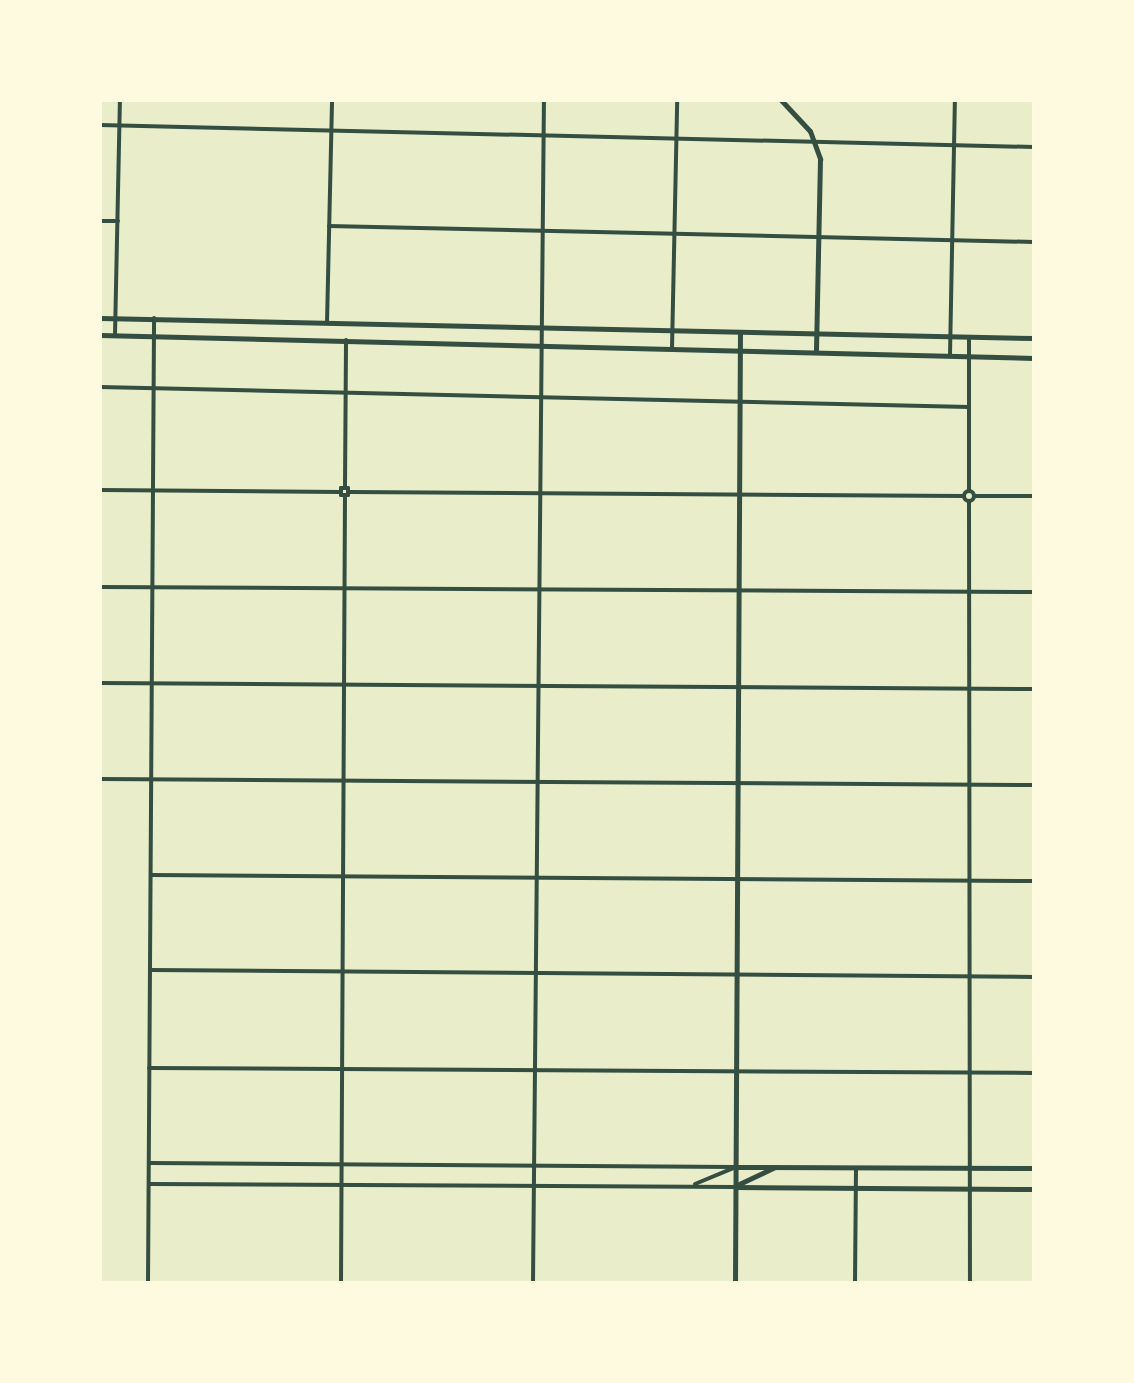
<!DOCTYPE html>
<style>
body{margin:0}
#map{position:relative;width:1134px;height:1383px;overflow:hidden;background:#e9edc9;font-family:"IBM Plex Serif",serif}
div>[style]{position:absolute}
[style*='--x']{left:calc(var(--x)*1px);top:calc(var(--y)*1px);width:calc(var(--w)*1px);rotate:calc(var(--a)*1deg)}
.minor>*{height:4px;margin:-2px;padding:0 2px;transform-origin:2px;border-radius:2px;background:#344e41}
.minor>.ring{margin:-2px;padding:0;box-sizing:content-box;background:none;border:4px solid #344e41;border-radius:50%}
.secondary>*{height:5px;margin:-2.5px;padding:0 2.5px;transform-origin:2.5px;border-radius:2.5px;background:#344e41}
span{translate:-50% -50%;white-space:nowrap;text-align:center;line-height:1.15;-webkit-text-stroke:8px #fefae0;paint-order:stroke}
.frame{position:absolute;inset:0;border:102px solid #fefae0;pointer-events:none}
</style>
<div id="map">
<div class="minor">
<i style="--x:100;--y:125;--w:934;--a:1.35"></i>
<i style="--x:100;--y:221;--w:18;--a:0"></i>
<i style="--x:329;--y:226;--w:705;--a:1.3"></i>
<i style="--x:327;--y:323;--w:223;--a:-88.7"></i>
<i style="--x:115;--y:335;--w:235;--a:-88.8"></i>
<i style="--x:672;--y:349;--w:249;--a:-88.8"></i>
<i style="--x:950;--y:355;--w:255;--a:-88.9"></i>
<i style="--x:100;--y:387;--w:869;--a:1.32"></i>
<i style="--x:345;--y:487;--w:147;--a:-89.6"></i>
<i style="--x:341;--y:488;--w:7;--a:0"></i>
<i style="--x:348;--y:488;--w:7;--a:90"></i>
<i style="--x:348;--y:495;--w:7;--a:180"></i>
<i style="--x:341;--y:495;--w:7;--a:-90"></i>
<i style="--x:100;--y:490;--w:240;--a:0.5"></i>
<i class="ring" style="left:964px;top:491px;width:6px;height:6px"></i>
<i style="--x:969;--y:491;--w:154;--a:-90"></i>
<i style="--x:349;--y:492;--w:615;--a:0.37"></i>
<i style="--x:974;--y:496;--w:60;--a:0"></i>
<i style="--x:969;--y:501;--w:782;--a:89.93"></i>
<i style="--x:100;--y:587;--w:934;--a:0.31"></i>
<i style="--x:100;--y:683;--w:934;--a:0.37"></i>
<i style="--x:100;--y:779;--w:934;--a:0.37"></i>
<i style="--x:151;--y:875;--w:883;--a:0.39"></i>
<i style="--x:150;--y:970;--w:884;--a:0.45"></i>
<i style="--x:149;--y:1068;--w:885;--a:0.32"></i>
<i style="--x:150;--y:1163;--w:586;--a:0.39"></i>
<i style="--x:150;--y:1184;--w:585;--a:0.29"></i>
<i style="--x:695;--y:1184;--w:44;--a:-22.5"></i>
<i style="--x:148;--y:1283;--w:965;--a:-89.64"></i>
<i style="--x:341;--y:1283;--w:787;--a:-89.71"></i>
<i style="--x:533;--y:1283;--w:1183;--a:-89.47"></i>
<i style="--x:855;--y:1283;--w:115;--a:-89.5"></i>
</div>
<div class="secondary">
<i style="--x:781;--y:100;--w:42;--a:46.9"></i>
<i style="--x:810;--y:131;--w:30;--a:70"></i>
<i style="--x:820;--y:159;--w:191;--a:91.2"></i>
<i style="--x:100;--y:318;--w:934;--a:1.23"></i>
<i style="--x:100;--y:335;--w:934;--a:1.41"></i>
<i style="--x:736;--y:1167;--w:298;--a:0.2"></i>
<i style="--x:737;--y:1185;--w:42;--a:-25.3"></i>
<i style="--x:735;--y:1187;--w:299;--a:0.4"></i>
<i style="--x:735;--y:1283;--w:950;--a:-89.7"></i>
</div>
<div class="frame"></div>
</div>
